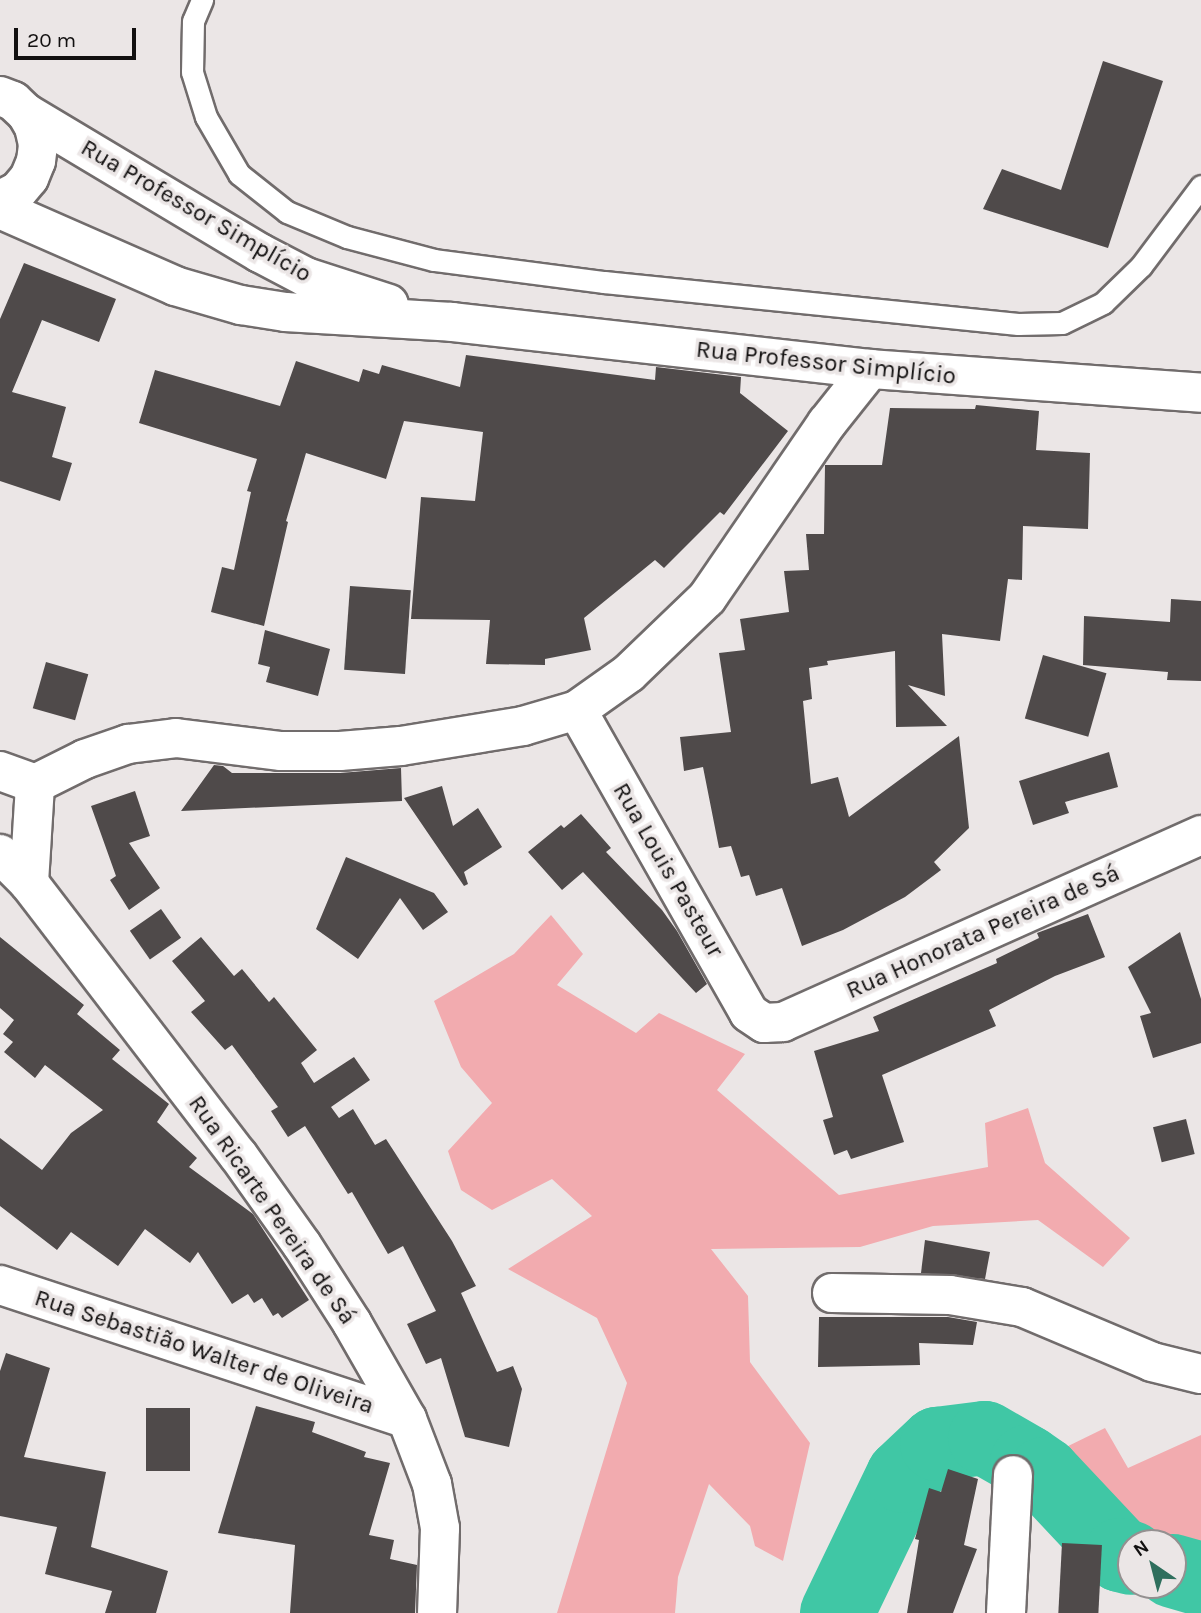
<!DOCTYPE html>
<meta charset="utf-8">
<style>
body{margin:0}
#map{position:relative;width:1201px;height:1613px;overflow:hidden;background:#ebe6e6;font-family:Karla,sans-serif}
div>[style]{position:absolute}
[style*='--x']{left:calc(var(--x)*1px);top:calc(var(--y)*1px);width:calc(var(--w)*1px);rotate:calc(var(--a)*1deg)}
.green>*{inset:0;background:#f2abaf}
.river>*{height:74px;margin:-37px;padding:0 37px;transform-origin:37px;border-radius:37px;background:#40c7a5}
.building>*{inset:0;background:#4f4a4a;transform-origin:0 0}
.roads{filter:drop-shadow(2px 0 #716c6c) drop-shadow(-2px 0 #716c6c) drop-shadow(0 2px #716c6c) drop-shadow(0 -2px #716c6c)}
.service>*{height:21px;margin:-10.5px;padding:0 10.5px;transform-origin:10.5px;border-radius:10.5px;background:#fff}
.minor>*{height:38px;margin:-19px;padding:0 19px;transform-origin:19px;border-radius:19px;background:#fff}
.tertiary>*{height:38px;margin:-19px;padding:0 19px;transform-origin:19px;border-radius:19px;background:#fff}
span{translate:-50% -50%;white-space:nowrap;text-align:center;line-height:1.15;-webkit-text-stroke:7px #ebe6e6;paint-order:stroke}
.street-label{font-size:24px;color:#121010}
.north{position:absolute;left:1117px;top:1529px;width:70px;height:70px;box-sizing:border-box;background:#ebe6e6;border:2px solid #949090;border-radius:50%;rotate:325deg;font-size:19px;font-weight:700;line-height:28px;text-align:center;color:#121010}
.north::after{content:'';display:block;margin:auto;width:24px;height:32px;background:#2f6f5d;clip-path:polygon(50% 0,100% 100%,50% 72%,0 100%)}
.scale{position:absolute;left:14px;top:28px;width:122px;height:32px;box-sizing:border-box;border:4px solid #121010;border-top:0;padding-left:9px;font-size:21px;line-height:24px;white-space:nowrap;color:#121010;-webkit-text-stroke:5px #ebe6e6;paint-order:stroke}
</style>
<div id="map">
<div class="green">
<i style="clip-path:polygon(551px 915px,583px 954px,557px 985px,636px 1033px,659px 1013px,745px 1054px,717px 1090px,839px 1195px,988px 1167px,985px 1123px,1028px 1108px,1045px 1163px,1130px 1238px,1103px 1267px,1038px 1220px,933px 1226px,860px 1247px,711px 1249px,748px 1296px,750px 1362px,810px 1443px,783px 1561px,755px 1546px,750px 1526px,709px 1484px,678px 1577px,675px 1613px,557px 1613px,627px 1383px,597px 1318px,508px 1269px,592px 1216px,552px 1179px,492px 1210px,461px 1190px,448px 1151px,492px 1103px,461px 1067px,434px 1001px,514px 954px)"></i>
<i style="clip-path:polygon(1105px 1428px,1128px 1468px,1201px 1435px,1201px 1563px,1173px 1563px,1173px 1543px,1141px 1543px,1093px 1512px,1058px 1451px)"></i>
</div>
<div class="river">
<i style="--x:1173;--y:1571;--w:29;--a:16"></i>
<i style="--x:837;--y:1613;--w:152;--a:-64.3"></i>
<i style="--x:903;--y:1476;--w:47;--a:-43.3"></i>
<i style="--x:937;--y:1444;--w:48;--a:-7.1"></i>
<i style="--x:985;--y:1438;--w:48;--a:29.7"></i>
<i style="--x:1027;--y:1462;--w:21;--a:35"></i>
<i style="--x:1044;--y:1474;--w:111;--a:46.8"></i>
<i style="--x:1120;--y:1555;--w:11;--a:15"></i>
</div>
<div class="building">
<i style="clip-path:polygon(1103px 61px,1163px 81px,1108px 248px,983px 209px,1002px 169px,1061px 190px)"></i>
<i style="clip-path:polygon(24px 263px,116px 299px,99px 342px,42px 320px,12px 392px,66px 407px,52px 457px,72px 463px,60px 501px,0 481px,0 319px)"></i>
<i style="clip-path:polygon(466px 355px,655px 380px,656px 367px,741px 377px,740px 393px,788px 431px,724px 515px,720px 512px,664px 568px,655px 560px,584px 618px,591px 650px,545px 659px,545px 665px,486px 664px,490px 620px,411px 619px,421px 497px,475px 501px,483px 432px,404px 421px,386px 479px,306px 453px,286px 521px,288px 522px,264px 626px,211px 612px,222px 567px,234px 570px,251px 492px,247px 491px,257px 459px,139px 423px,155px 370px,280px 406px,296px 361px,359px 382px,363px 369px,379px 374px,382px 365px,460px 387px)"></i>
<i style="clip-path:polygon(976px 405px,1039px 411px,1036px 450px,1090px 453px,1088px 529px,1023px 526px,1022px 580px,1008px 579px,1000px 641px,942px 634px,945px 696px,908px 685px,947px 726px,896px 727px,895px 651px,827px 661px,828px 665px,809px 668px,812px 699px,803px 701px,811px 784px,838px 777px,849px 817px,959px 736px,969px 828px,934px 862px,941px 870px,905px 897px,843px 930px,802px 946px,782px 888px,756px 896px,749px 875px,741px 877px,731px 846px,719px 848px,703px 767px,684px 771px,680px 737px,731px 732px,719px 653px,745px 650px,740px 619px,789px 612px,784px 571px,809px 570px,806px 534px,824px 534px,825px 465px,882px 465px,890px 408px,975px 409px)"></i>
<i style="left:350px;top:586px;width:61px;height:84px;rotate:4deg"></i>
<i style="clip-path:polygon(1171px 599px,1201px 601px,1201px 681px,1167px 680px,1168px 672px,1083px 665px,1084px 616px,1170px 622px)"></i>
<i style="clip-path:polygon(265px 630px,330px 649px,318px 696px,266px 682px,270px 667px,258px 664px)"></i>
<i style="left:1043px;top:655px;width:66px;height:66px;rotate:16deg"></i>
<i style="left:46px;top:662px;width:44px;height:48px;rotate:16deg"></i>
<i style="clip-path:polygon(1109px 752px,1118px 787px,1065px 802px,1069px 813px,1033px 825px,1019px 781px)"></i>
<i style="clip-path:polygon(214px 765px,223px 766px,232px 773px,340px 773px,401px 768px,402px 801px,181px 811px)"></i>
<i style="clip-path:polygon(442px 786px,453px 826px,478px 808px,502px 847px,464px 872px,468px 884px,464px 886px,404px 798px)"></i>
<i style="clip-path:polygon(135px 791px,150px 836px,129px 843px,160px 888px,129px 910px,110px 880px,116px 876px,91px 806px)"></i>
<i style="clip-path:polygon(581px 814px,611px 848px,606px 852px,662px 910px,677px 931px,707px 984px,696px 993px,583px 872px,562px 890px,528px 852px,561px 825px,564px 828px)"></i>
<i style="clip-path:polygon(346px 857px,434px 893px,448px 912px,423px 930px,400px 898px,358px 959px,316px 929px)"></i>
<i style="left:161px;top:909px;width:35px;height:38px;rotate:55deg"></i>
<i style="clip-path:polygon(1088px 914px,1105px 957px,1055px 976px,989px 1010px,996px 1026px,882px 1075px,904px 1142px,851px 1159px,847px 1150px,834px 1155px,823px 1120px,833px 1117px,814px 1051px,879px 1031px,873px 1017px,997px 963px,996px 959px,1039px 938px,1037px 933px)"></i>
<i style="clip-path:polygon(1180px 932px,1201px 999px,1201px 1043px,1153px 1058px,1140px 1016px,1151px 1013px,1128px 967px)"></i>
<i style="clip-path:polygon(0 937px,84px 1005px,77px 1014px,120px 1050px,112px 1059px,169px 1104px,157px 1122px,197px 1158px,189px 1167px,253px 1214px,309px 1300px,282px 1318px,278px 1313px,273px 1316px,262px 1298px,254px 1303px,248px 1294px,232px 1304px,198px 1252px,190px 1263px,145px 1229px,118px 1266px,71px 1232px,57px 1250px,0 1206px,0 1138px,42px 1170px,71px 1133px,103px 1110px,45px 1065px,35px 1078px,4px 1052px,13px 1042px,3px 1034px,14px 1020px,0 1008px)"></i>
<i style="clip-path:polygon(201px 937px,234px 976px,242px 969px,269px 1002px,274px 997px,317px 1050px,301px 1063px,314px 1083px,354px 1057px,370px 1080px,331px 1107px,339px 1118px,353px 1109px,375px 1145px,386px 1139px,452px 1241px,476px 1286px,461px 1293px,497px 1372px,513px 1366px,522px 1389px,509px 1447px,465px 1437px,441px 1358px,426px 1364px,407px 1324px,436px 1311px,403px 1246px,388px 1254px,352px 1192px,348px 1194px,305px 1126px,288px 1137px,271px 1111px,278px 1107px,232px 1045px,225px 1050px,191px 1012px,205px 1001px,172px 961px)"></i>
<i style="left:1186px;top:1119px;width:36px;height:34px;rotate:76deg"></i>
<i style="clip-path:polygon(925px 1240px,990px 1252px,985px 1279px,921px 1273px)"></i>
<i style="clip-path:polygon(819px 1317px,948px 1317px,977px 1322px,973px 1345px,919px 1343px,920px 1365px,818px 1367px)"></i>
<i style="clip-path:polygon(6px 1353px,50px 1368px,24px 1457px,106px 1472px,91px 1547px,168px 1571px,156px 1613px,105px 1613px,112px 1591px,45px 1574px,57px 1527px,0 1516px,0 1371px)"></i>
<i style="clip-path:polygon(256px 1406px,315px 1422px,312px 1432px,366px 1452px,364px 1457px,390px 1463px,369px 1535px,394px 1540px,390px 1559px,417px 1565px,415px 1613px,290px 1613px,295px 1545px,218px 1533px)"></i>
<i style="left:146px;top:1408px;width:44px;height:63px"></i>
<i style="clip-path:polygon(948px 1469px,978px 1479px,964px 1545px,977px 1549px,953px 1613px,907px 1613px,919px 1540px,915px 1539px,929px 1488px,941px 1492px)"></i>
<i style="left:1062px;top:1543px;width:40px;height:70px;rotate:3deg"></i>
</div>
<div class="roads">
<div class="service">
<i style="--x:202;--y:0;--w:23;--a:113"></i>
<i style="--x:193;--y:21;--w:51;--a:91.1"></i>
<i style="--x:192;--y:72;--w:47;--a:72.7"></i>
<i style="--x:206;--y:117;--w:66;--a:59.9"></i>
<i style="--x:239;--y:174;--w:61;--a:38.4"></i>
<i style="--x:287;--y:212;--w:65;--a:22.6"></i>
<i style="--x:347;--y:237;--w:90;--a:14.8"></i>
<i style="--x:434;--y:260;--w:171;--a:7.4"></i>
<i style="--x:604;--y:282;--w:416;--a:5.8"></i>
<i style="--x:1018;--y:324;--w:44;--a:-1.3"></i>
<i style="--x:1062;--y:323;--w:46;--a:-26"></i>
<i style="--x:1103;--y:303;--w:53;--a:-44.2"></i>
<i style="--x:1141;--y:266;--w:100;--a:-53.1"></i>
</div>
<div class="minor">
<i style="--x:577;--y:710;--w:348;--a:60.4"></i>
<i style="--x:749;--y:1013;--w:18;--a:34"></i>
<i style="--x:764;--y:1023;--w:19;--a:-3"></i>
<i style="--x:783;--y:1022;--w:458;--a:-24.1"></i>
<i style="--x:0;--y:771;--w:37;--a:20"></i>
<i style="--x:35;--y:784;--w:56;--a:-26.6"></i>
<i style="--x:85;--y:759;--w:46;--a:-19.2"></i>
<i style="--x:128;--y:744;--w:48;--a:-7.1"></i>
<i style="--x:176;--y:738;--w:106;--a:7.1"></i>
<i style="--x:281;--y:751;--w:59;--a:0"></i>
<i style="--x:340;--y:751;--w:61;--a:-4.7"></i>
<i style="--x:401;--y:746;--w:124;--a:-9.3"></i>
<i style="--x:523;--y:726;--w:56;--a:-16.5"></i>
<i style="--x:577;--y:710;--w:64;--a:-35.4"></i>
<i style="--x:629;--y:673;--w:108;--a:-43.9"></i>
<i style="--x:707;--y:598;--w:212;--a:-55.6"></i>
<i style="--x:827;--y:423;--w:69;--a:-51.5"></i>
<i style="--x:0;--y:854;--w:41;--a:45"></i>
<i style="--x:29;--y:883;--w:343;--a:52.5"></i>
<i style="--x:238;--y:1155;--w:110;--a:54.6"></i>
<i style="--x:302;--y:1245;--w:93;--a:57.3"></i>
<i style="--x:352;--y:1323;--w:111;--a:60.2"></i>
<i style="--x:407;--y:1419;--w:70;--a:69"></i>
<i style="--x:432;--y:1484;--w:45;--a:79.7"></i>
<i style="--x:440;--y:1528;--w:85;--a:92"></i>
<i style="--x:29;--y:883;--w:99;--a:-86.5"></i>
<i style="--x:0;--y:1285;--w:428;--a:18.2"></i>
<i style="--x:832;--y:1293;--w:118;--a:1"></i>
<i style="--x:950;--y:1295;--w:73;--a:9.5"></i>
<i style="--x:1022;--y:1307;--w:141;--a:22.9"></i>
<i style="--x:1152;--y:1362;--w:50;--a:13.8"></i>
<i style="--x:1006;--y:1613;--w:138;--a:-87.1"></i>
</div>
<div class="tertiary">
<i style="--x:0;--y:96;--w:14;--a:21"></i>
<i style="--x:13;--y:101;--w:18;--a:43"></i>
<i style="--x:26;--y:113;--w:16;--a:60"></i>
<i style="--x:34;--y:127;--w:18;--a:77"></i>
<i style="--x:38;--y:145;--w:16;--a:97"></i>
<i style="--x:36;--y:161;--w:18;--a:112"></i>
<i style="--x:29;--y:178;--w:17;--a:130"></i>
<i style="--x:18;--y:191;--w:20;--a:153"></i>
<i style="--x:26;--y:113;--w:273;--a:30.9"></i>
<i style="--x:260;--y:253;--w:52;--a:27.6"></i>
<i style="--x:306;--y:277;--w:87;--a:18"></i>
<i style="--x:0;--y:209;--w:191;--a:23.7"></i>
<i style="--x:175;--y:286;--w:69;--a:16.1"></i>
<i style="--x:241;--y:305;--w:45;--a:9"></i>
<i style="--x:285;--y:312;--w:167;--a:3.4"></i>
<i style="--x:452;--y:322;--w:421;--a:6.4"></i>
<i style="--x:870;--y:369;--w:332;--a:4.1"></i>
</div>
</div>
<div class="street-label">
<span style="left:196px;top:211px;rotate:30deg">Rua Professor Simplício</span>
<span style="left:826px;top:363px;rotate:6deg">Rua Professor Simplício</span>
<span style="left:668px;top:870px;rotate:60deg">Rua Louis Pasteur</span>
<span style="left:983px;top:932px;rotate:-24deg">Rua Honorata Pereira de Sá</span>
<span style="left:272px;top:1210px;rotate:55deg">Rua Ricarte Pereira de Sá</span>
<span style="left:204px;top:1352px;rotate:18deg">Rua Sebastião Walter de Oliveira</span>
</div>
<div class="north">N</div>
<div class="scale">20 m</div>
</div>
